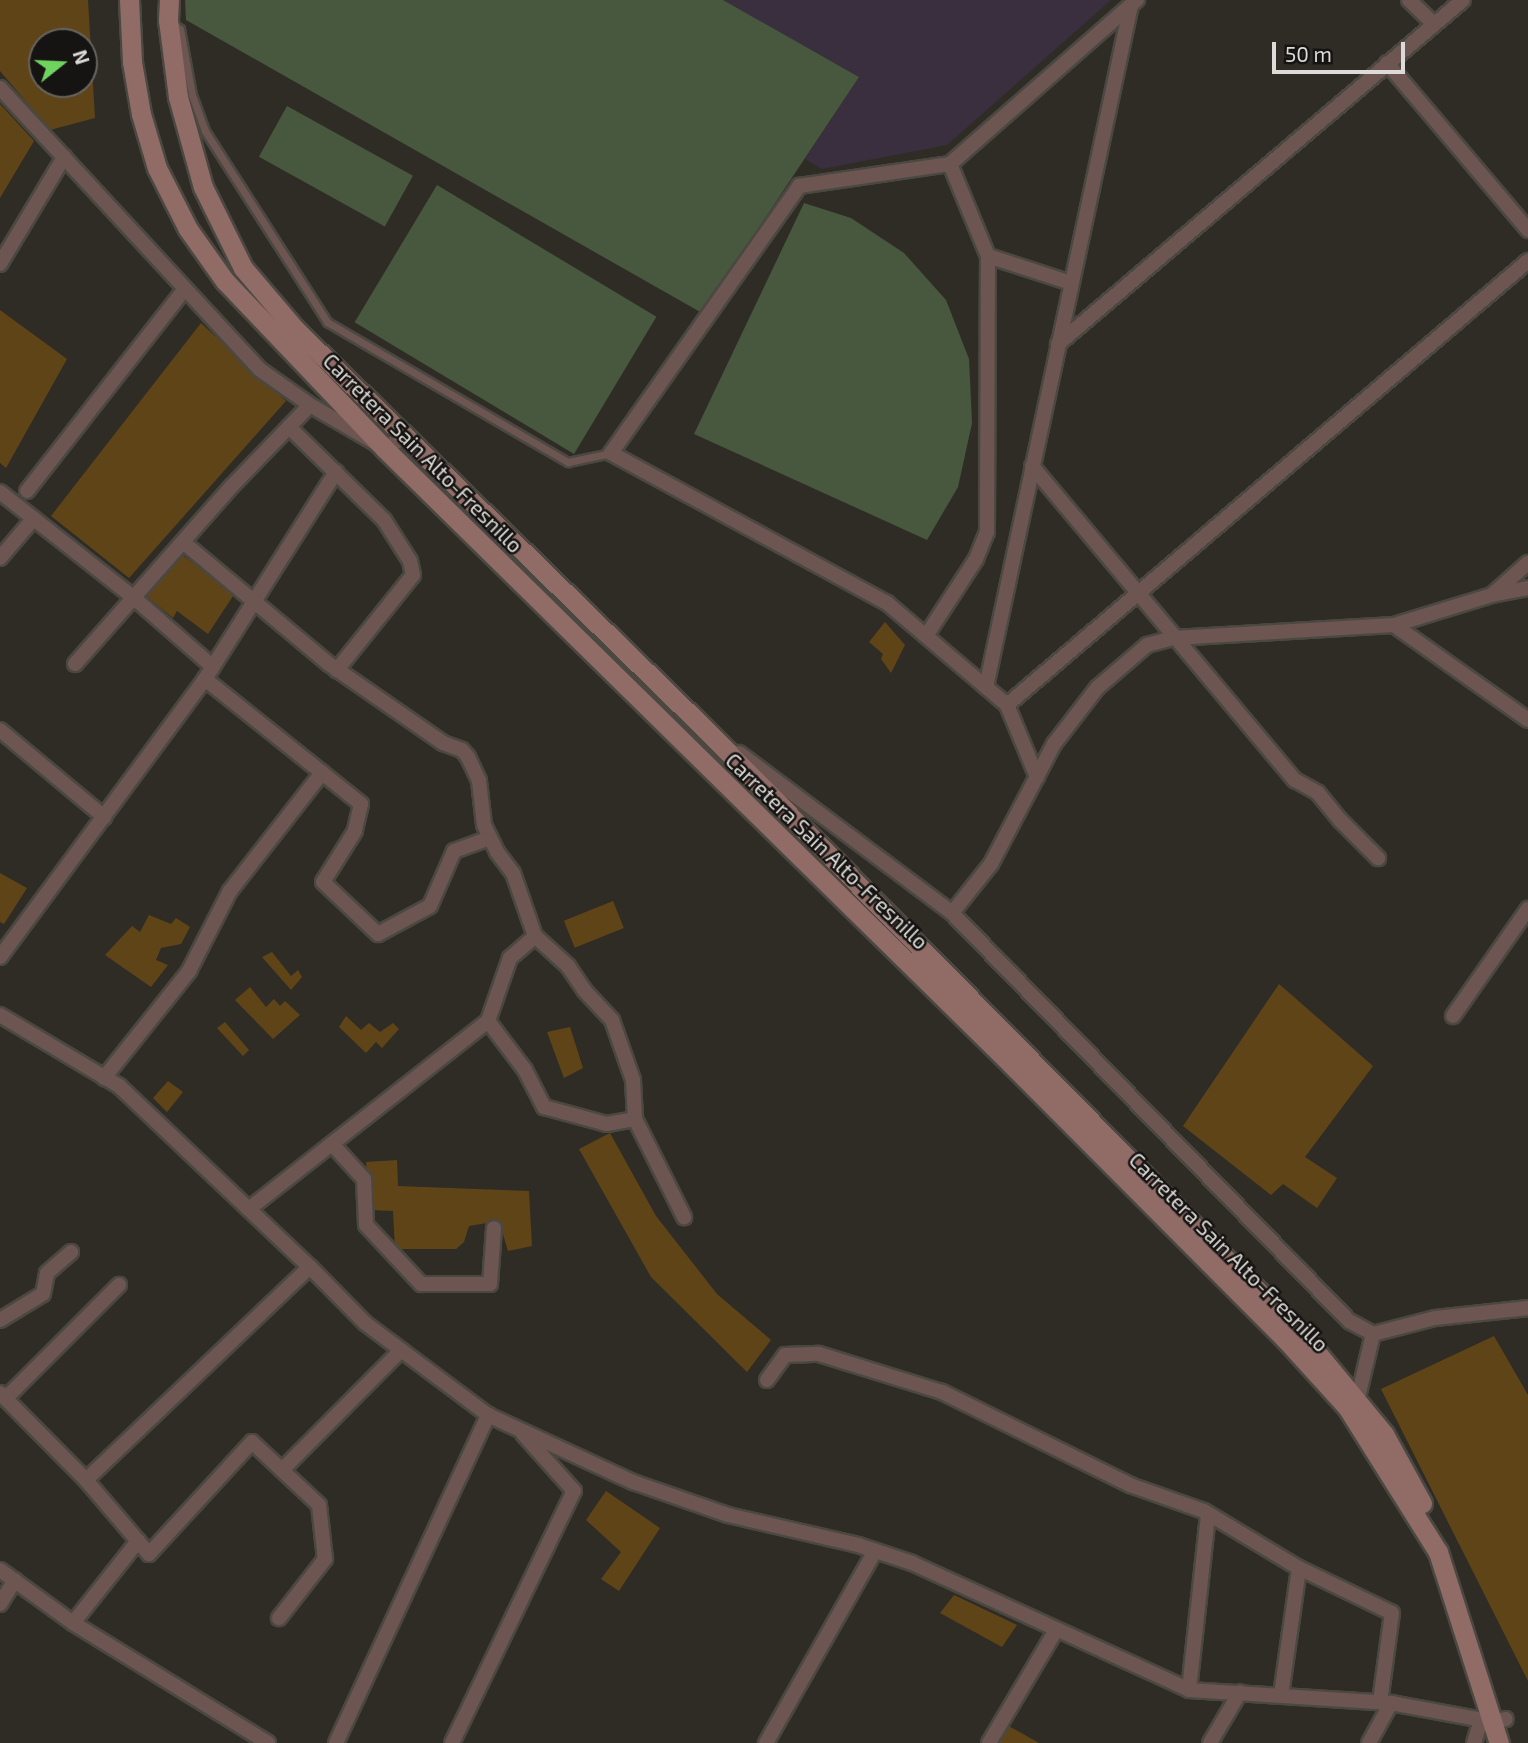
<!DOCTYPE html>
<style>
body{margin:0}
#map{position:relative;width:1528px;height:1743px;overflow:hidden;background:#2f2c26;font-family:"Exo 2",sans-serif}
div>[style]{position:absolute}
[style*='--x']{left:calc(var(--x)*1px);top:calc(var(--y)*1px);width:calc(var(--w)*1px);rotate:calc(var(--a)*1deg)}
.education>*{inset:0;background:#392f3f}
.green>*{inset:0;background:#47583e;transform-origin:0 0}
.building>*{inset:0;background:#5f4417;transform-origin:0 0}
.roads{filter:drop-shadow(2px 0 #4b4842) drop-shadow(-2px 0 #4b4842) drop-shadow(0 2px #4b4842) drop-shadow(0 -2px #4b4842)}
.service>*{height:7px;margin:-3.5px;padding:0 3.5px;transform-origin:3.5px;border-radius:3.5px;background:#6d5652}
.minor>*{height:14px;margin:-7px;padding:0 7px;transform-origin:7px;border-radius:7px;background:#6d5652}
.secondary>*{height:19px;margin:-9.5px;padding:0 9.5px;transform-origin:9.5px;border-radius:9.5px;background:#916c67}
span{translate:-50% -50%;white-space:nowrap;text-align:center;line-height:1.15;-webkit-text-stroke:5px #161412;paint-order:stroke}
.street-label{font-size:21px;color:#dddbd7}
.north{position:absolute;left:28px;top:28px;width:70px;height:70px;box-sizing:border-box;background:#161412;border:2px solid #666461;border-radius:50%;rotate:72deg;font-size:19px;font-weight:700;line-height:28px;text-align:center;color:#dddbd7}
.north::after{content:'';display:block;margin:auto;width:24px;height:32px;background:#6fd360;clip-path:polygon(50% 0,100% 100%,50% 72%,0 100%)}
.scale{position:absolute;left:1272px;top:42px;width:133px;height:32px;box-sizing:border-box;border:4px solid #dddbd7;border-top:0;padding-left:9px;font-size:21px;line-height:24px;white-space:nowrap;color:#dddbd7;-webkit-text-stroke:5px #161412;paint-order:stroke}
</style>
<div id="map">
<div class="education">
<i style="clip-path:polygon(723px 0,1111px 0,947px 145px,822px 169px,805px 159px,859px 77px)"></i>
</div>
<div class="green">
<i style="clip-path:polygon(185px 0,723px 0,859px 77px,702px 313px,186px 20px)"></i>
<i style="left:287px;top:106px;width:144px;height:58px;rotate:29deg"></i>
<i style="left:437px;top:185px;width:256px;height:160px;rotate:31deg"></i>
<i style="clip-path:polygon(804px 203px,851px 218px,904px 253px,946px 300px,969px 359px,972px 423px,958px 487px,927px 540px,694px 434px)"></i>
</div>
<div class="building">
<i style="clip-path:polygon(evenodd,0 0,88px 0,95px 118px,50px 130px,0 71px,0 0,42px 42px,84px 42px,84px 84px,42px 84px,42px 42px)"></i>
<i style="clip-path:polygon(0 104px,34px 141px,0 198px)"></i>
<i style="clip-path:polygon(0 310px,67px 359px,6px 468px,0 463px)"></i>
<i style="clip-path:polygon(201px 323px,286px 401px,129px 578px,51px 516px)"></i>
<i style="clip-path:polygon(178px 552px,235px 593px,208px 634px,177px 611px,173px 618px,144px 594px)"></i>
<i style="clip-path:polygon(885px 622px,905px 645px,891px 673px,881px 659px,883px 654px,869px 642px)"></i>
<i style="clip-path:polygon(0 873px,27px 888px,4px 924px,0 922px)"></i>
<i style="left:613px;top:901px;width:29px;height:53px;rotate:68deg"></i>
<i style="clip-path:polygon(149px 915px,171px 924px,176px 918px,190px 927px,181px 944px,161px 948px,156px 960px,168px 965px,151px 987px,105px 955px,132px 926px,140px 932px)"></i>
<i style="clip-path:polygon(272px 952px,291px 976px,298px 970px,302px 977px,291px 990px,262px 957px)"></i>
<i style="clip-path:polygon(1279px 984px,1373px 1066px,1305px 1157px,1337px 1178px,1317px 1208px,1283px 1184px,1271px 1195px,1183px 1126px)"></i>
<i style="clip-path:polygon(250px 987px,266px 1007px,274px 999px,280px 1006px,285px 1001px,300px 1015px,273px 1039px,235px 1000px)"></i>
<i style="clip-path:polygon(346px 1016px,361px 1030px,369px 1023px,380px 1032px,393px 1023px,399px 1029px,382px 1048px,376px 1042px,366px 1053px,339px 1027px)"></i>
<i style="clip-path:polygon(225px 1022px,249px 1050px,243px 1056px,217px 1028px)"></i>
<i style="clip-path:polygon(570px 1027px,583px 1068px,564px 1078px,547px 1032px)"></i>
<i style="clip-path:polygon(168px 1081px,183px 1092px,167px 1112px,153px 1098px)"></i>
<i style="clip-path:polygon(610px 1133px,656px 1216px,717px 1294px,771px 1340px,747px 1372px,651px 1277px,579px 1149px)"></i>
<i style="clip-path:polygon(397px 1160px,398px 1186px,529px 1191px,532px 1246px,508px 1251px,499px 1221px,469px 1226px,464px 1242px,456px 1249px,395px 1249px,393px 1211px,370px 1210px,366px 1162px)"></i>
<i style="clip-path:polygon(1494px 1336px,1528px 1395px,1528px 1681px,1381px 1389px)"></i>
<i style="clip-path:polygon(606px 1491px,660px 1528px,619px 1591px,601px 1579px,621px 1552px,586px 1520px)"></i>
<i style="clip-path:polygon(954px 1595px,1017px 1625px,1002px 1647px,940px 1613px)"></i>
<i style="clip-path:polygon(1007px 1725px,1039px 1743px,996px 1743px)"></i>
</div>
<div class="roads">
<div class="service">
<i style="--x:174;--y:25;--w:7;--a:34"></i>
<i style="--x:180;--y:29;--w:67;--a:79.7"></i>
<i style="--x:192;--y:95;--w:38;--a:70"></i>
<i style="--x:205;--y:131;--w:227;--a:57.4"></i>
<i style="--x:327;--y:322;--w:279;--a:30.2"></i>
<i style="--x:568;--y:462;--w:44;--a:-11.8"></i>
</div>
<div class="minor">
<i style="--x:1409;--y:0;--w:35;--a:44"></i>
<i style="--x:1387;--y:63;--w:219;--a:49.8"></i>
<i style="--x:0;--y:88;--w:382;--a:47.3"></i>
<i style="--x:259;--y:369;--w:62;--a:35.2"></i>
<i style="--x:310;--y:405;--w:86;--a:30.2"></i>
<i style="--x:384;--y:448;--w:22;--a:-27"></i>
<i style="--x:950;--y:164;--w:100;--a:67.6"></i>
<i style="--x:988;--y:256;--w:87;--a:18"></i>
<i style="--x:0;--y:264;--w:125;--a:-59.1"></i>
<i style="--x:1058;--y:344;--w:531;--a:-40.34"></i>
<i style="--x:289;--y:427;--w:133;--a:44.4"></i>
<i style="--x:384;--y:520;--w:49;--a:57.6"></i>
<i style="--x:410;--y:561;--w:14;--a:78"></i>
<i style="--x:413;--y:575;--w:122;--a:128.7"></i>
<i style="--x:1032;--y:466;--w:410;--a:50.1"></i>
<i style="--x:1295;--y:780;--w:26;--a:29"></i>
<i style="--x:1318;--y:793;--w:35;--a:51"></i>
<i style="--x:1340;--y:820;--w:54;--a:45"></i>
<i style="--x:27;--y:491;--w:256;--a:-52"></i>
<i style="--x:0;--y:492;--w:169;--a:38.3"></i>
<i style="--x:133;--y:597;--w:106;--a:41.2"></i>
<i style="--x:183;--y:542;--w:190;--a:39.9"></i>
<i style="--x:329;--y:664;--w:139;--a:34.7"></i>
<i style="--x:443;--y:743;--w:20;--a:20"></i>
<i style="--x:462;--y:750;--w:9;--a:49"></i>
<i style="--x:468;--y:757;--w:26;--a:65"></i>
<i style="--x:479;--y:781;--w:44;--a:83.5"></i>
<i style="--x:484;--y:825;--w:30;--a:64"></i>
<i style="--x:497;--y:852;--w:26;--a:53"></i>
<i style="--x:513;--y:873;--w:67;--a:70.8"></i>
<i style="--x:535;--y:936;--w:45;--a:42.3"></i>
<i style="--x:568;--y:966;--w:29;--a:56"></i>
<i style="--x:584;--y:990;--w:41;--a:47"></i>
<i style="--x:612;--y:1020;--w:64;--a:70.7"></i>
<i style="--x:633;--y:1080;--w:39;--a:87"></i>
<i style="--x:635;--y:1119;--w:110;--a:63.4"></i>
<i style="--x:0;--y:558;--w:52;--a:-49.6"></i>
<i style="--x:1493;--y:594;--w:47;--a:-41.5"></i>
<i style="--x:1394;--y:625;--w:164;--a:35.3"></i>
<i style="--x:926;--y:636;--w:92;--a:-57"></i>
<i style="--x:976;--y:559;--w:29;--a:-68"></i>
<i style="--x:987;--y:532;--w:276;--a:-89.8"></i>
<i style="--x:75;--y:664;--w:237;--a:-48.6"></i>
<i style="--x:232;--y:486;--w:112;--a:-46.1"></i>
<i style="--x:205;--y:679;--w:200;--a:38.7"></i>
<i style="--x:361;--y:804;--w:28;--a:103"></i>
<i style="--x:355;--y:831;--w:60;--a:122.1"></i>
<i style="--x:323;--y:882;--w:76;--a:43.4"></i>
<i style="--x:378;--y:934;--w:59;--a:-28.3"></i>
<i style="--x:430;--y:906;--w:60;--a:-66.4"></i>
<i style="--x:454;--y:851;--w:37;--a:-20"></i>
<i style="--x:986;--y:687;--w:697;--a:-78"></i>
<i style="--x:1007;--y:705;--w:685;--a:-40.44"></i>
<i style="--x:0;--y:730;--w:136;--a:39.9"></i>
<i style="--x:739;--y:753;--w:266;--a:36.9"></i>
<i style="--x:952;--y:913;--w:569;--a:45.78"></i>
<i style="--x:1349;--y:1321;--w:27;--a:28"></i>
<i style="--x:1373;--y:1334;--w:64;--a:-14.5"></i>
<i style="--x:1435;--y:1318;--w:94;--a:-6.1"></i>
<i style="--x:1037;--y:777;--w:78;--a:-112.6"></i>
<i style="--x:1007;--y:705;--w:157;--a:-139.6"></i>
<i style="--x:887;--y:603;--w:314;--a:-151.5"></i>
<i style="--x:611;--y:453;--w:327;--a:-54.8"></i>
<i style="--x:799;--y:186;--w:153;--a:-8.3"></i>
<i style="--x:950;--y:164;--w:249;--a:-41.3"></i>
<i style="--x:952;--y:913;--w:63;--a:-51.5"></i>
<i style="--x:991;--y:864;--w:136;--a:-62.3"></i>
<i style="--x:1054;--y:744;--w:71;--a:-52.5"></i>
<i style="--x:1097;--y:688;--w:66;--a:-40.7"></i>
<i style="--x:1147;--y:645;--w:28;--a:-15"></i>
<i style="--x:1174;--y:638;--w:220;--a:-3.4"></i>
<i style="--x:1394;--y:625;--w:102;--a:-17"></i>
<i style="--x:1492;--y:595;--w:37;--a:-11"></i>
<i style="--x:0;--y:957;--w:345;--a:-53.6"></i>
<i style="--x:205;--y:679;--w:245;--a:-57.7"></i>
<i style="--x:0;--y:1015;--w:139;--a:30.8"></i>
<i style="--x:119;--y:1086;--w:263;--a:43.5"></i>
<i style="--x:310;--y:1267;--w:78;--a:45.5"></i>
<i style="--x:365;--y:1323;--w:154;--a:36.8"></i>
<i style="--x:488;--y:1415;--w:160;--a:24.8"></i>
<i style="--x:633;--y:1482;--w:101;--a:19.2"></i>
<i style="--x:728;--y:1515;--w:133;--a:13"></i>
<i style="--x:858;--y:1545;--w:57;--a:18.4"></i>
<i style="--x:912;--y:1563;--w:305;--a:24.6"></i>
<i style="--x:1189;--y:1690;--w:202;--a:3.7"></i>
<i style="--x:1391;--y:1703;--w:105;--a:10.5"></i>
<i style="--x:1494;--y:1722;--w:12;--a:-14"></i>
<i style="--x:1453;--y:1016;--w:131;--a:-55"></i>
<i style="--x:488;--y:1021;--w:61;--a:52.9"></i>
<i style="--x:525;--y:1070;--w:42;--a:62.8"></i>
<i style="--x:544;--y:1107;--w:65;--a:15.1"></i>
<i style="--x:607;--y:1124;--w:28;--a:-10"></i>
<i style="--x:104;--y:1078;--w:137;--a:-51.5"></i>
<i style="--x:189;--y:971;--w:90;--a:-62.9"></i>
<i style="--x:230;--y:891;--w:150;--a:-52.1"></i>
<i style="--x:332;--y:1144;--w:47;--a:47.6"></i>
<i style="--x:364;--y:1179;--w:46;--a:87.5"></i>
<i style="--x:366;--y:1225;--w:81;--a:47"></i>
<i style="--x:421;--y:1284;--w:69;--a:0"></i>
<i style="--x:490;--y:1284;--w:56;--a:-85.9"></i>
<i style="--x:249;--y:1209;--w:304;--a:-38.2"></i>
<i style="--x:488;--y:1021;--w:67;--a:-70.8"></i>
<i style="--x:510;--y:958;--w:33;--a:-41"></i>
<i style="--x:0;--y:1320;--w:50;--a:-31.2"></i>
<i style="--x:43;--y:1294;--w:21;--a:-79"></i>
<i style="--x:47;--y:1273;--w:32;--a:-41"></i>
<i style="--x:767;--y:1380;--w:31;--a:-54"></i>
<i style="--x:785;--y:1355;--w:34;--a:-2"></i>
<i style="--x:819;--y:1354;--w:129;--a:17.2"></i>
<i style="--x:942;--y:1392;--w:210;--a:26.3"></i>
<i style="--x:1130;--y:1485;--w:78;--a:19.4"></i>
<i style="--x:1204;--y:1511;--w:111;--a:31"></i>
<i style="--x:1299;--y:1568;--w:103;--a:25.8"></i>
<i style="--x:1392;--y:1613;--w:90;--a:97.7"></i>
<i style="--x:0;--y:1393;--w:122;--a:45.3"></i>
<i style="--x:86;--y:1480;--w:97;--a:49.6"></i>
<i style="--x:149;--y:1554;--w:152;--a:-47.4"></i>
<i style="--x:252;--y:1442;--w:92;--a:43.2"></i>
<i style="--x:319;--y:1505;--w:54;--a:83.7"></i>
<i style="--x:325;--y:1559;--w:75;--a:127.9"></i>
<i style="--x:6;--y:1398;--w:160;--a:-45"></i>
<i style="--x:1350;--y:1405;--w:15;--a:-53"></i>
<i style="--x:1359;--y:1393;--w:61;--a:-76.7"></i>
<i style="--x:282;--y:1470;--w:169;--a:-45.2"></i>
<i style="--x:86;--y:1480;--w:309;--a:-43.6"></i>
<i style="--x:0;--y:1570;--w:90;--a:36"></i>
<i style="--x:73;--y:1623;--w:229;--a:31.6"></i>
<i style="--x:0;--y:1604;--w:28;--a:-58"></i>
<i style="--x:73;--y:1623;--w:105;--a:-51.6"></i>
<i style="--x:1189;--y:1690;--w:177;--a:-83.8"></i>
<i style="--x:1281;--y:1695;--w:128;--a:-81.9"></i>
<i style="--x:336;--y:1743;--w:362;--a:-65.1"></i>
<i style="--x:452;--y:1743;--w:280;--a:-64.2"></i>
<i style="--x:574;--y:1491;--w:76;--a:-131.8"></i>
<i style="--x:766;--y:1743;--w:221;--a:-60.4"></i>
<i style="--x:989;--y:1743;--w:131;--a:-59.3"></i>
<i style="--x:1210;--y:1743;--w:59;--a:-59.5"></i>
<i style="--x:1369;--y:1743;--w:46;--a:-61.2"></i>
<i style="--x:1474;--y:1743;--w:24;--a:-73"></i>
</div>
<div class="secondary">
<i style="--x:129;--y:0;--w:62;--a:87.2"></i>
<i style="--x:132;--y:62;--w:53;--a:80.2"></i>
<i style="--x:141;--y:114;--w:56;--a:73.5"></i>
<i style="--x:157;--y:168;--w:68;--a:63.1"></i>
<i style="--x:188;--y:229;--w:64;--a:54.6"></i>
<i style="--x:225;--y:281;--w:231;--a:46.4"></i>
<i style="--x:384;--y:448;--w:880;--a:44.49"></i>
<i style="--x:1012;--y:1065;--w:388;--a:45.1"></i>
<i style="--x:1286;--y:1340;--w:91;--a:47.7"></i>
<i style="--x:1347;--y:1407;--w:171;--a:57.9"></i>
<i style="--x:1438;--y:1552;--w:201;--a:72.3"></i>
<i style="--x:169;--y:0;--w:20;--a:93"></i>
<i style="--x:168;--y:20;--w:78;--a:82.6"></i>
<i style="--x:178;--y:97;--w:93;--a:74.5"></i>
<i style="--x:203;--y:187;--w:90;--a:63.7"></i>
<i style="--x:243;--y:268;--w:80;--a:49.6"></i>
<i style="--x:295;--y:329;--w:571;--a:44.29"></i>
<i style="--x:704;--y:728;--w:863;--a:45.47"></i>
<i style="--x:1309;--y:1343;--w:118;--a:50.5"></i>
<i style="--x:1384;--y:1434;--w:79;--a:61.2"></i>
</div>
</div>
<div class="street-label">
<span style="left:423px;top:453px;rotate:45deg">Carretera Sain Alto-Fresnillo</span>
<span style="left:827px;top:851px;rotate:44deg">Carretera Sain Alto-Fresnillo</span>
<span style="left:1229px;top:1252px;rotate:45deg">Carretera Sain Alto-Fresnillo</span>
</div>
<div class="north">N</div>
<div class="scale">50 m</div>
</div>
